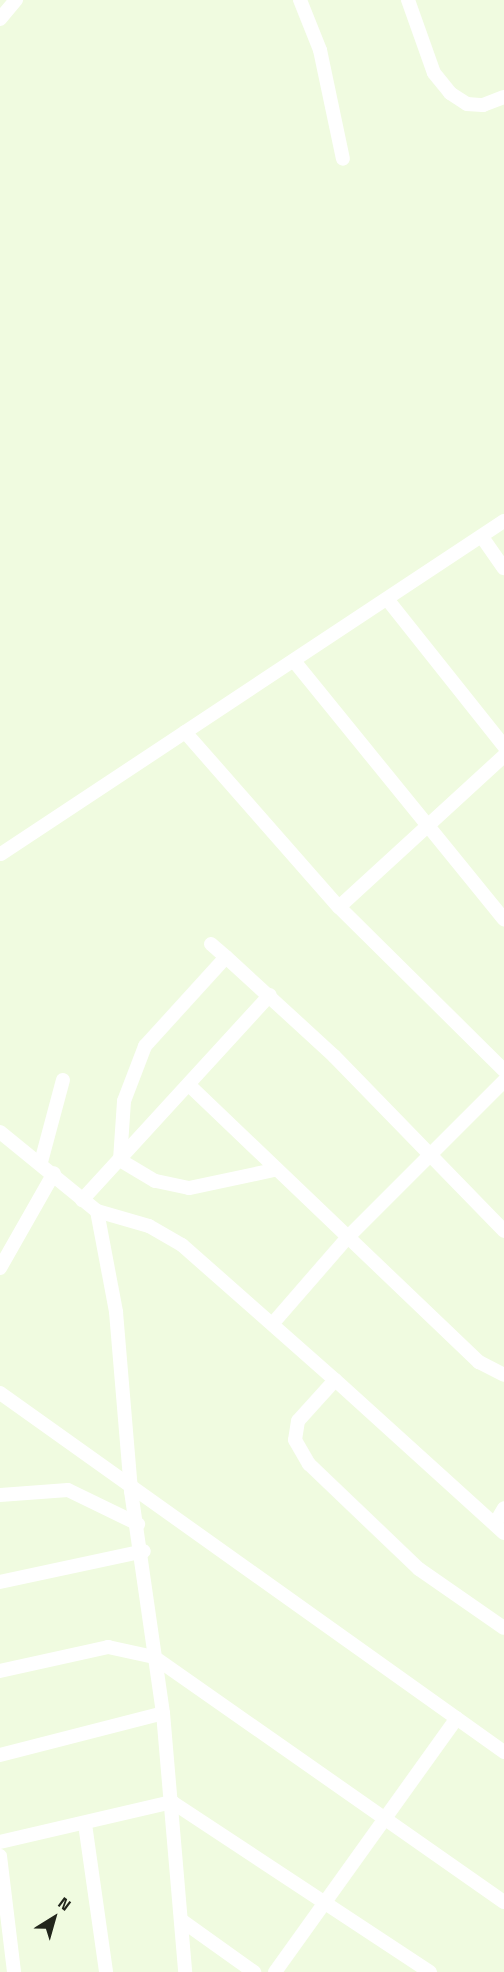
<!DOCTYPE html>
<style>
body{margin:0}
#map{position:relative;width:504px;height:1972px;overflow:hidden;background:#f0fbe0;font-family:"Titillium Web",sans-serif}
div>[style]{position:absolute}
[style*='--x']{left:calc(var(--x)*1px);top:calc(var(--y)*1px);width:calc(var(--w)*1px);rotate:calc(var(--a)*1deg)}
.minor>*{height:14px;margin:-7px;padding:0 7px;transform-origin:7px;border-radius:7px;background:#fff}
span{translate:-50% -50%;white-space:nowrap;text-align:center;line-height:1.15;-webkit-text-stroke:4.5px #f0fbe0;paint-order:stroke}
.north{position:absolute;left:24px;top:1888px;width:60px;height:60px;-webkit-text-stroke:4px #f0fbe0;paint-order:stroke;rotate:37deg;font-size:16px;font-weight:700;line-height:24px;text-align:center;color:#22261c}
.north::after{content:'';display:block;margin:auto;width:21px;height:27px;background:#22261c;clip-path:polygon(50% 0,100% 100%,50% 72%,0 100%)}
</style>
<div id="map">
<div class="minor">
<i style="--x:300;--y:0;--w:54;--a:68.2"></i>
<i style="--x:320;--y:50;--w:111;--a:78.1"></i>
<i style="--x:408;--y:0;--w:77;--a:70.4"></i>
<i style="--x:434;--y:73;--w:26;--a:51"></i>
<i style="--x:450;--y:93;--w:20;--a:33"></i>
<i style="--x:467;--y:104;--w:16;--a:4"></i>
<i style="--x:483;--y:105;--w:22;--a:-21"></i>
<i style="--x:0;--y:19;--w:25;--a:-50"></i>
<i style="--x:482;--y:537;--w:38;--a:55"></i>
<i style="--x:387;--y:599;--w:188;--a:51.5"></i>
<i style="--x:294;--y:661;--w:333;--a:50.9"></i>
<i style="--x:185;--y:732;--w:233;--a:48.7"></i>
<i style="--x:339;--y:907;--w:232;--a:44.7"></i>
<i style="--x:1;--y:854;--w:603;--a:-33.51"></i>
<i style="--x:339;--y:907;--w:224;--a:-42.5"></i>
<i style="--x:211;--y:944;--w:20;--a:41"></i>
<i style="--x:190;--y:1086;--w:400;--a:43.7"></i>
<i style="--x:479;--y:1362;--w:28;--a:27"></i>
<i style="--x:0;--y:1132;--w:125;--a:39.2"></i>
<i style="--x:97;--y:1211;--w:54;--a:16.1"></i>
<i style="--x:149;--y:1226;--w:38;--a:30"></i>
<i style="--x:182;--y:1245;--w:204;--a:41.4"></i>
<i style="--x:41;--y:1162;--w:85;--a:-75"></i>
<i style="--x:274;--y:1170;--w:87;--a:168"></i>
<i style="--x:189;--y:1188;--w:35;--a:-168"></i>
<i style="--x:155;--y:1181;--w:41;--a:-149"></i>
<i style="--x:120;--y:1160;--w:59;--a:-86.1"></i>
<i style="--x:124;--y:1101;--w:59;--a:-69.1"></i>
<i style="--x:145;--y:1046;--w:120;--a:-47.7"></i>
<i style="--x:226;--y:957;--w:147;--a:42.5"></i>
<i style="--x:334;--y:1056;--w:244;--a:45.8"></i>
<i style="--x:82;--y:1200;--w:278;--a:-47.5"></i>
<i style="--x:97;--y:1211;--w:103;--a:79.3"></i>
<i style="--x:116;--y:1312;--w:180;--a:85.2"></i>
<i style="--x:131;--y:1491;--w:224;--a:81.8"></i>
<i style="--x:163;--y:1713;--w:260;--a:85.1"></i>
<i style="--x:0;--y:1268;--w:109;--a:-60.4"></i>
<i style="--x:274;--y:1322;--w:113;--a:-49"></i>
<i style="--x:348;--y:1237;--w:221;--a:-45"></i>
<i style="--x:0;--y:1393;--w:619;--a:35.46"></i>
<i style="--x:0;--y:1495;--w:68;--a:-4.2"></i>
<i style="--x:68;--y:1490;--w:78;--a:25.9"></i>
<i style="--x:496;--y:1522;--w:16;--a:-60"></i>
<i style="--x:504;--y:1533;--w:228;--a:-137.8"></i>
<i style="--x:335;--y:1380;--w:55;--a:132.1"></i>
<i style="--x:298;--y:1421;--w:19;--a:99"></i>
<i style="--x:295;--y:1440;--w:28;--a:60"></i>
<i style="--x:309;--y:1464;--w:152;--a:43.7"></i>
<i style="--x:419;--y:1569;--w:103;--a:34.8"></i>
<i style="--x:0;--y:1582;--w:147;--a:-12.1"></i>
<i style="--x:0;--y:1671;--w:111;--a:-12.5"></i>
<i style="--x:108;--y:1647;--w:47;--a:12.3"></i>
<i style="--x:154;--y:1657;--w:427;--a:35"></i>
<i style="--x:0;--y:1755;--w:168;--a:-14.4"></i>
<i style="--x:85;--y:1824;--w:149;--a:81.9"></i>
<i style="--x:0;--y:1842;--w:177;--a:-13.1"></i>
<i style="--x:172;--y:1802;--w:309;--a:33.4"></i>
<i style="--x:0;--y:1856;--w:117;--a:83.1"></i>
<i style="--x:181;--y:1920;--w:90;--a:35.5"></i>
<i style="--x:275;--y:1972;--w:312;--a:-54.4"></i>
</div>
<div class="north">N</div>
</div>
